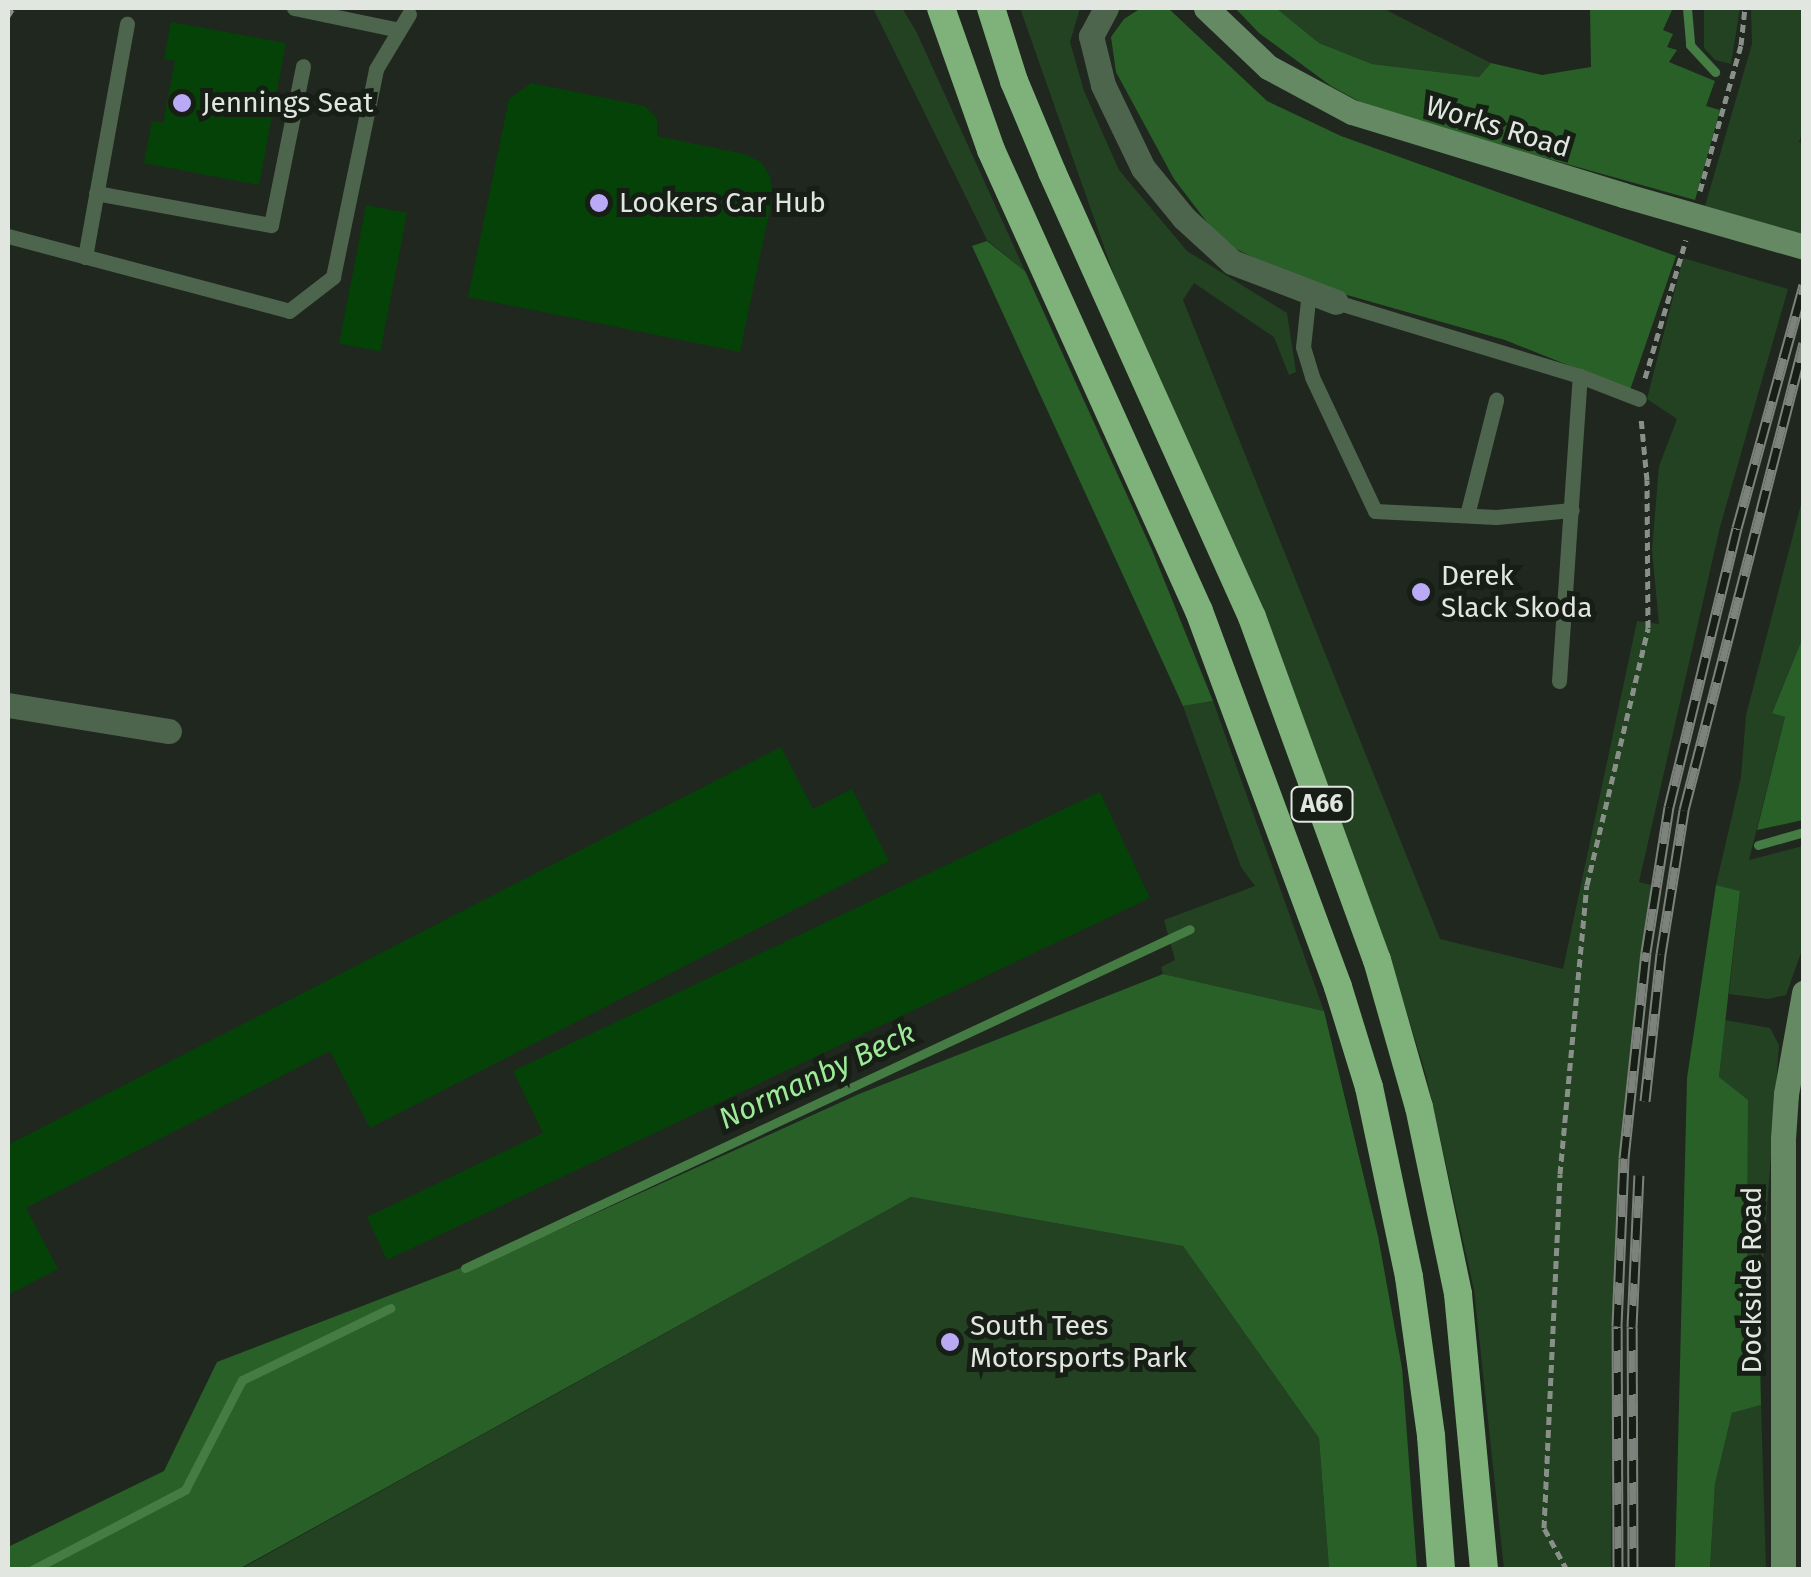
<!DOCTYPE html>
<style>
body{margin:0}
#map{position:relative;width:1811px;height:1577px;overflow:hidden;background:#1f271f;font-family:"Fira Sans",sans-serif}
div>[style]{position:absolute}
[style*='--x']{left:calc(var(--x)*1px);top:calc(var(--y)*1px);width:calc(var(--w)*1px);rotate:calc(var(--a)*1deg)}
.green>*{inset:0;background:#234222}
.forest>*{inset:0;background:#286028}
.stream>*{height:9px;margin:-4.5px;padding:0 4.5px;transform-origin:4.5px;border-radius:4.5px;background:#457c43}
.building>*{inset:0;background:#054208;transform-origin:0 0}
.path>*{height:5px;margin-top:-2.5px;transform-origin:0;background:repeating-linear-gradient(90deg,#899089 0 8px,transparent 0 13px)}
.service>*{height:15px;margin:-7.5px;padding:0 7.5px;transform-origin:7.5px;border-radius:7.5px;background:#4e654d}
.minor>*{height:25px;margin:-12.5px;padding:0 12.5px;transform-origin:12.5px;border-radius:12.5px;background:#4e654d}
.secondary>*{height:25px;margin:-12.5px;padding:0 12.5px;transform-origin:12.5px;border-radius:12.5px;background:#658963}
.trunk>*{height:28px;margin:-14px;padding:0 14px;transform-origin:14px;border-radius:14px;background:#7eb27a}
.rail>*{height:11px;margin-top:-5.5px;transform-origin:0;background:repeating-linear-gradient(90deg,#161e15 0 22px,#7d837c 0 44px);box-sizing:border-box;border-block:2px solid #7d837c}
.secondary-bridge>*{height:25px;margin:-12.5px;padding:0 12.5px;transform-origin:12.5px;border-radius:12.5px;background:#658963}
.dots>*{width:28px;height:28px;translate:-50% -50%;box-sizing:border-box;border:5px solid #161e15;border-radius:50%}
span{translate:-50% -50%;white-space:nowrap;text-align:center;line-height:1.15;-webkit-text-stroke:10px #161e15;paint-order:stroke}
.shield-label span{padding:2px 8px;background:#161e15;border:2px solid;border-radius:8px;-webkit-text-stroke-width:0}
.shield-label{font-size:25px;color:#e1e6e0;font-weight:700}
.poi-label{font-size:28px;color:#e1e6e0}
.left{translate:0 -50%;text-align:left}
.street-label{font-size:28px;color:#e1e6e0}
.water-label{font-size:30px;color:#9deb99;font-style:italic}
.frame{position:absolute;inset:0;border:10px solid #e1e6e0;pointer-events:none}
</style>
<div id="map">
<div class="green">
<i style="clip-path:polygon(873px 8px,902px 8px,916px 31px,1025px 271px,987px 240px)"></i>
<i style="clip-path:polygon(1020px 8px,1080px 8px,1070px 42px,1084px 91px,1119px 170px,1187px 251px,1287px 313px,1296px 372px,1289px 375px,1274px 337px,1194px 283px,1183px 300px,1440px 939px,1563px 969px,1637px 621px,1659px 624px,1652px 550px,1659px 466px,1677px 419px,1647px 399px,1683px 258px,1788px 289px,1720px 527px,1639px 882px,1651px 885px,1622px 1135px,1613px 1304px,1611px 1569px,1504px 1569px,1474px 1290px,1426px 1075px,1383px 936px,1258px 601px,1121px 295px)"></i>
<i style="clip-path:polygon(1276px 8px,1382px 8px,1491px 63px,1479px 77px,1372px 64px,1319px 43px)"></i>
<i style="clip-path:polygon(1704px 8px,1740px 8px,1731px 64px,1715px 60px,1704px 48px)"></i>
<i style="clip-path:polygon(1751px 8px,1803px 8px,1804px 128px,1799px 142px,1803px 145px,1803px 234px,1705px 206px,1752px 44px)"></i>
<i style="clip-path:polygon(1803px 497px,1803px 637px,1772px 712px,1785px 717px,1749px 860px,1803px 846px,1803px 947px,1786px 995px,1768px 999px,1729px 994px,1740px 891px,1716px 885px,1741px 777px,1746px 715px)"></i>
<i style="clip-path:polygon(1213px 701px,1324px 1011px,1163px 974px,1161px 967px,1175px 960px,1164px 920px,1255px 886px,1241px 867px,1183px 706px)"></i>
<i style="clip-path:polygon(1725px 1020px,1770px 1028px,1779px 1045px,1759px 1319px,1747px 1294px,1748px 1101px,1719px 1077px)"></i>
<i style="clip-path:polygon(911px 1197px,1183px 1246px,1319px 1438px,1329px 1569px,239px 1570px)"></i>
<i style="clip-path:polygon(1761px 1405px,1766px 1569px,1710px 1570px,1715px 1484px,1732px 1413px)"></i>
</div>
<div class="forest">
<i style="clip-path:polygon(1141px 8px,1168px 8px,1267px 101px,1341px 136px,1676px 256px,1630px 390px,1505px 340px,1312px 285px,1223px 243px,1174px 179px,1116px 72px,1111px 37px,1124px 19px)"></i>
<i style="clip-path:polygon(1235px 8px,1276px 8px,1319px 43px,1372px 64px,1479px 77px,1491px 63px,1542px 75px,1591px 67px,1590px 8px,1673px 8px,1663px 30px,1673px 34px,1667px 47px,1677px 50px,1669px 62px,1715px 81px,1706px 106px,1720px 110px,1695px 200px,1375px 110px,1331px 86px,1259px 33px)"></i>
<i style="clip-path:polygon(987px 241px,1025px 271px,1152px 550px,1213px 701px,1183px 706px,972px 246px)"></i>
<i style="clip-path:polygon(1803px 637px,1803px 820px,1757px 830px,1785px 717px,1772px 713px)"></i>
<i style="clip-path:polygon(1716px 885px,1740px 891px,1719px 1077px,1748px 1100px,1747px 1294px,1759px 1319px,1761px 1405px,1732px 1413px,1715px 1484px,1710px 1569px,1675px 1569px,1687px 1078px)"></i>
<i style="clip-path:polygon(1163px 974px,1324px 1011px,1378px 1236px,1402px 1368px,1417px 1569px,1329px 1569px,1319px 1438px,1183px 1246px,911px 1197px,239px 1569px,8px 1569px,8px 1547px,164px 1471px,217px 1362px,554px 1232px,859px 1094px)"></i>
</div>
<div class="stream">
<i style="--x:1687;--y:8;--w:37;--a:85"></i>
<i style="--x:1690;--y:45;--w:37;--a:47"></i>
<i style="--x:1758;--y:845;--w:48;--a:-15.8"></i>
<i style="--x:465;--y:1268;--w:800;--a:-25.06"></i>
<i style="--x:32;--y:1570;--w:173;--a:-27.6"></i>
<i style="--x:185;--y:1490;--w:124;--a:-62.6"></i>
<i style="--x:242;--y:1380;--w:165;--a:-25.9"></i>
</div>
<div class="building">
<i style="clip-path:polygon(171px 22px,286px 43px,259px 185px,144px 163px,152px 121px,163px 123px,175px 61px,164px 59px)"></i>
<i style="clip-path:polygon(531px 83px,645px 106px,657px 119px,657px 136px,744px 154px,761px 162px,770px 176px,773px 194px,740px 352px,468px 297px,509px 99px)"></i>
<i style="left:366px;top:205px;width:42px;height:141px;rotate:11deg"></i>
<i style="clip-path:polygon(781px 747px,813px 809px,852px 789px,889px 861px,370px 1128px,330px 1051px,26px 1208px,58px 1269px,8px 1295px,8px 1145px)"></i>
<i style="clip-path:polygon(1100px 792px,1150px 898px,387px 1260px,367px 1217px,543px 1133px,513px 1071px)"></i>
</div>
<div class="path">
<i style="--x:8;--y:16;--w:9;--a:-58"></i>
<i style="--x:1700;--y:191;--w:152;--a:-74.3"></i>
<i style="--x:1741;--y:45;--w:37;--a:-84"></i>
<i style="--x:1645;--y:378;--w:144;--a:-73.5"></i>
<i style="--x:1567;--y:1570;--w:48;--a:-118.7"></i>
<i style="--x:1544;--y:1528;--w:354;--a:-87.4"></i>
<i style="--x:1560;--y:1174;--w:290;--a:-84.7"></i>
<i style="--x:1587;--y:885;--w:264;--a:-76.6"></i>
<i style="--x:1648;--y:628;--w:148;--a:-90.4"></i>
<i style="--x:1647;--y:480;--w:62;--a:-95.5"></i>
</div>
<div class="service">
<i style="--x:294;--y:8;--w:107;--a:11.8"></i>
<i style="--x:96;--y:193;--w:178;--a:10.4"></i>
<i style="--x:271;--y:225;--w:162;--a:-78.6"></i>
<i style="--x:8;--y:236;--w:291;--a:14.9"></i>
<i style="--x:289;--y:311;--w:56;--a:-37.7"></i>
<i style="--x:333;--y:277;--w:212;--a:-78.3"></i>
<i style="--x:376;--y:69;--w:64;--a:-59"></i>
<i style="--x:85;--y:257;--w:237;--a:-79.8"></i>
<i style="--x:1309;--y:291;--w:56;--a:96.1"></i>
<i style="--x:1303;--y:347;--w:31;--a:73"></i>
<i style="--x:1312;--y:377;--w:148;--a:64.8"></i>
<i style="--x:1375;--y:511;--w:121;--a:2.8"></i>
<i style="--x:1496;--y:517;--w:76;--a:-5.3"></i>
<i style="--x:1336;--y:302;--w:255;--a:16.9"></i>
<i style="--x:1580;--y:376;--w:63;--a:21.3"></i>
<i style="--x:1467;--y:515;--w:119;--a:-75.8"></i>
<i style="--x:1559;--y:681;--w:306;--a:-86.1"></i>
</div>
<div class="minor">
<i style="--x:1106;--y:8;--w:32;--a:118"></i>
<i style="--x:1091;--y:36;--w:50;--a:76.2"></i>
<i style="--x:1103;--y:85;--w:92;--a:64.3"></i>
<i style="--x:1143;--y:168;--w:65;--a:50.6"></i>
<i style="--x:1184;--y:218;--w:65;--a:42.5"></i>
<i style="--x:1232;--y:262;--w:111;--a:21"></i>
<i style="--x:8;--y:705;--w:163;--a:9.2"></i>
</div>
<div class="secondary">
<i style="--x:1206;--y:8;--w:86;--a:43.6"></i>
<i style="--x:1268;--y:67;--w:95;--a:28.2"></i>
<i style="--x:1352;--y:112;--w:283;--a:17"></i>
<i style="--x:1783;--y:1570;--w:431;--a:-90"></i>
<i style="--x:1783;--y:1139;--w:45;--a:-86.2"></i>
<i style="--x:1786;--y:1094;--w:103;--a:-79.9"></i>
</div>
<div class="trunk">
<i style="--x:941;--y:8;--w:151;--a:70.6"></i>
<i style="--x:991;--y:150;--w:506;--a:65.72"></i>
<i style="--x:1199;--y:611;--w:401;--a:69.7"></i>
<i style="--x:1338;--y:987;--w:105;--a:72.8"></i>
<i style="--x:1369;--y:1087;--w:194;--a:78.1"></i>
<i style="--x:1409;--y:1277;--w:161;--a:82.1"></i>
<i style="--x:1431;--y:1436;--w:134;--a:85.7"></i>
<i style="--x:991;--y:8;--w:77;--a:72.5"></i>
<i style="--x:1014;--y:81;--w:99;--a:67.3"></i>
<i style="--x:1052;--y:172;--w:488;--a:65.8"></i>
<i style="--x:1252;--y:617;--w:365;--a:70"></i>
<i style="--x:1377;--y:960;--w:153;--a:74.1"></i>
<i style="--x:1419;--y:1107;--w:191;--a:78.2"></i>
<i style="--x:1458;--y:1294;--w:277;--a:84.6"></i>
</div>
<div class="rail">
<i style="--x:1645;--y:1101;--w:148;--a:-83.8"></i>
<i style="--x:1661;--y:954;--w:146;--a:-80.9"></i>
<i style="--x:1684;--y:810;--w:482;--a:-75.6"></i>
<i style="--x:1618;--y:1570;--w:244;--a:-90.2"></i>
<i style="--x:1617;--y:1326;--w:168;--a:-87.6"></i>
<i style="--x:1624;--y:1158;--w:207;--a:-83.9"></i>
<i style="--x:1646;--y:952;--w:147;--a:-81"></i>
<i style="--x:1669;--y:807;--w:287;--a:-76.3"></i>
<i style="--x:1737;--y:528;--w:252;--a:-74.6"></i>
<i style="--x:1633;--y:1570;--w:243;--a:-90.2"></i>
<i style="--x:1632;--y:1327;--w:152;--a:-87.4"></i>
</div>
<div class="secondary-bridge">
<i style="--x:1623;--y:195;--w:188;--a:16"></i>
</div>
<div class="dots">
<i style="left:182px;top:103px;background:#baaaf6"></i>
<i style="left:599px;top:203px;background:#baaaf6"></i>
<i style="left:1421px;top:592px;background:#baaaf6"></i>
<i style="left:950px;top:1342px;background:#baaaf6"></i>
</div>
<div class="shield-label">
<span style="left:1322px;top:804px">A66</span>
</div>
<div class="poi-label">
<span class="left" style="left:202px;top:103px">Jennings Seat</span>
<span class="left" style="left:619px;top:203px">Lookers Car Hub</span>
<span class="left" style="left:1441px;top:592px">Derek<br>Slack Skoda</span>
<span class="left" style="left:970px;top:1342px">South Tees<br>Motorsports Park</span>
</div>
<div class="street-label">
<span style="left:1498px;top:127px;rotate:17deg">Works Road</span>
<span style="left:1752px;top:1280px;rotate:-90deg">Dockside Road</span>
</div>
<div class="water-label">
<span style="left:817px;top:1076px;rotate:-25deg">Normanby Beck</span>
</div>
<div class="frame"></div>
</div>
